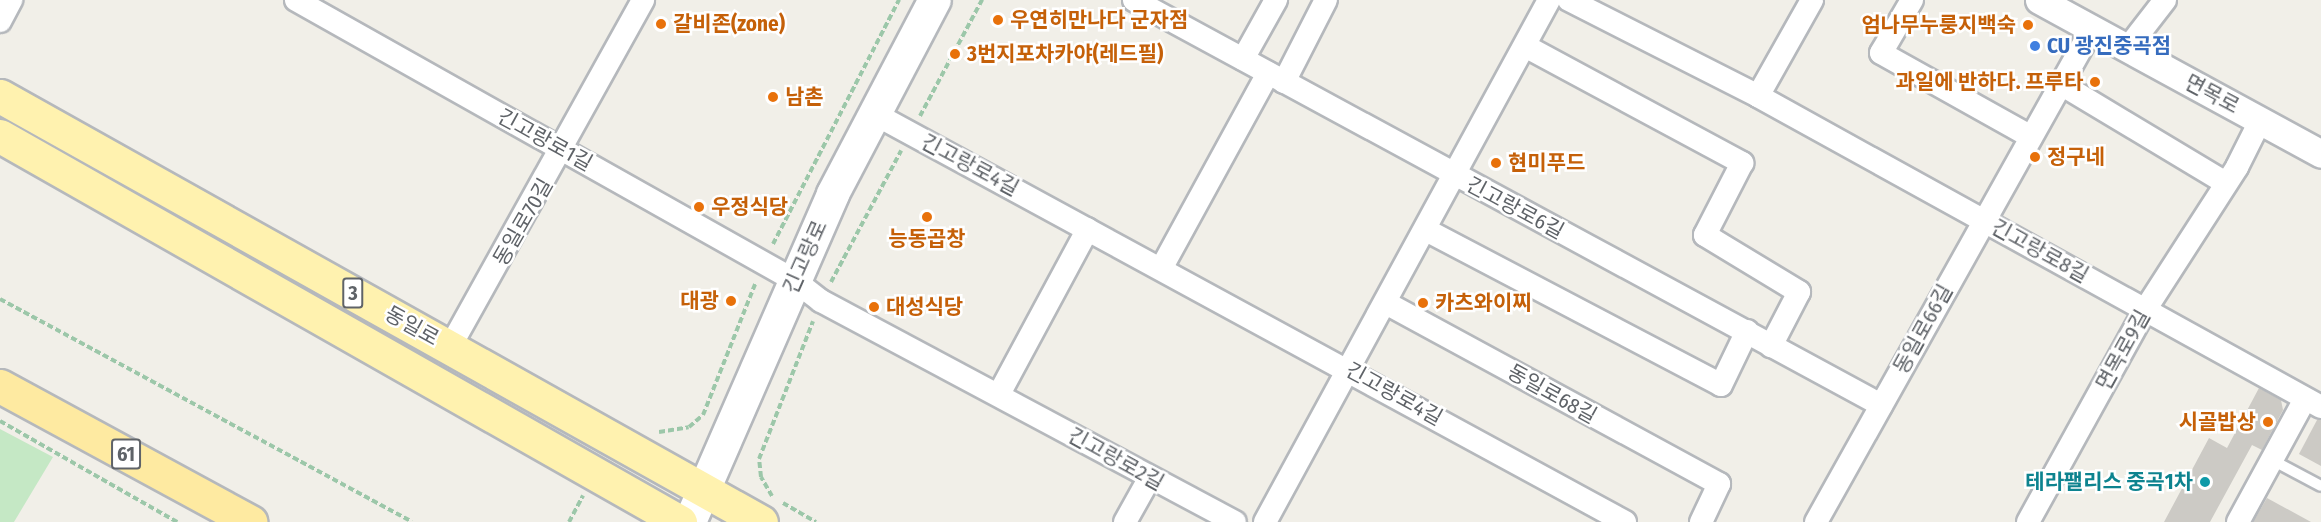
<!DOCTYPE html>
<meta charset="utf-8">
<style>
body{margin:0}
#map{position:relative;width:2321px;height:522px;overflow:hidden;background:#f1efe8;font-family:"Fira Sans Condensed","Noto Sans KR",sans-serif}
div>[style]{position:absolute}
[style*='--x']{left:calc(var(--x)*1px);top:calc(var(--y)*1px);width:calc(var(--w)*1px);rotate:calc(var(--a)*1deg)}
.green>*{inset:0;background:#c5e8c5}
.building>*{inset:0;background:#cccac5}
.path>*{height:4px;margin-top:-2px;transform-origin:0;background:repeating-linear-gradient(90deg,#9cc7a9 0 6px,transparent 0 9px)}
.roads{filter:drop-shadow(2px 0 #b5b8bc) drop-shadow(-2px 0 #b5b8bc) drop-shadow(0 2px #b5b8bc) drop-shadow(0 -2px #b5b8bc)}
.service>*{height:10px;margin:-5px;padding:0 5px;transform-origin:5px;border-radius:5px;background:#fff}
.minor>*{height:22px;margin:-11px;padding:0 11px;transform-origin:11px;border-radius:11px;background:#fff}
.tertiary>*{height:27px;margin:-13.5px;padding:0 13.5px;transform-origin:13.5px;border-radius:13.5px;background:#fff}
.secondary>*{height:32px;margin:-16px;padding:0 16px;transform-origin:16px;border-radius:16px;background:#fff}
.primary>*{height:33px;margin:-16.5px;padding:0 16.5px;transform-origin:16.5px;border-radius:16.5px;background:#fff2af}
.trunk>*{height:33px;margin:-16.5px;padding:0 16.5px;transform-origin:16.5px;border-radius:16.5px;background:#feeaa1}
.dots>*{width:16px;height:16px;translate:-50% -50%;box-sizing:border-box;border:3px solid #fff;border-radius:50%}
span{translate:-50% -50%;white-space:nowrap;text-align:center;line-height:1.15;-webkit-text-stroke:5px #fff;paint-order:stroke}
.shield-label span{padding:2px 4px;background:#fff;border:2px solid;border-radius:4px;-webkit-text-stroke-width:0}
.shield-label{font-size:20px;color:#5f6368;font-weight:700}
.food-label{font-size:21px;color:#c56008;font-weight:700}
.left{translate:0 -50%;text-align:left}
.right{translate:-100% -50%;text-align:right}
.shop-label{font-size:21px;color:#366cbe;font-weight:700}
.street-label{font-size:21px;color:#5f6368}
.culture-label{font-size:21px;color:#0d838f;font-weight:700}
</style>
<div id="map">
<div class="green">
<i style="clip-path:polygon(0 429px,53px 457px,14px 522px,0 522px)"></i>
</div>
<div class="building">
<i style="clip-path:polygon(2259px 388px,2281px 400px,2283px 410px,2262px 450px,2252px 445px,2210px 522px,2164px 522px,2209px 438px,2227px 448px)"></i>
<i style="clip-path:polygon(2317px 420px,2321px 420px,2321px 466px,2299px 454px)"></i>
<i style="clip-path:polygon(2267px 498px,2311px 522px,2253px 522px)"></i>
</div>
<div class="path">
<i style="--x:920;--y:116;--w:132;--a:-61.9"></i>
<i style="--x:773;--y:244;--w:275;--a:-62.7"></i>
<i style="--x:831;--y:282;--w:149;--a:-61.9"></i>
<i style="--x:0;--y:299;--w:468;--a:28.4"></i>
<i style="--x:0;--y:421;--w:204;--a:29.7"></i>
<i style="--x:659;--y:432;--w:30;--a:-9"></i>
<i style="--x:689;--y:427;--w:18;--a:-41"></i>
<i style="--x:703;--y:415;--w:141;--a:-68.3"></i>
<i style="--x:772;--y:496;--w:22;--a:-120"></i>
<i style="--x:761;--y:477;--w:18;--a:-96"></i>
<i style="--x:759;--y:459;--w:148;--a:-68.6"></i>
<i style="--x:783;--y:503;--w:38;--a:30"></i>
<i style="--x:569;--y:522;--w:30;--a:-62"></i>
</div>
<div class="roads">
<div class="service">
<i style="--x:2272;--y:460;--w:55;--a:28"></i>
</div>
<div class="minor">
<i style="--x:296;--y:0;--w:571;--a:29.35"></i>
<i style="--x:794;--y:280;--w:34;--a:38"></i>
<i style="--x:821;--y:301;--w:469;--a:28.1"></i>
<i style="--x:1134;--y:0;--w:850;--a:28.47"></i>
<i style="--x:1569;--y:0;--w:212;--a:26.9"></i>
<i style="--x:1758;--y:96;--w:643;--a:28.92"></i>
<i style="--x:1912;--y:0;--w:61;--a:120.3"></i>
<i style="--x:1881;--y:53;--w:172;--a:29.2"></i>
<i style="--x:0;--y:21;--w:24;--a:-62"></i>
<i style="--x:1525;--y:46;--w:247;--a:28.3"></i>
<i style="--x:1742;--y:163;--w:81;--a:117.2"></i>
<i style="--x:1705;--y:235;--w:110;--a:31.2"></i>
<i style="--x:1799;--y:292;--w:61;--a:117.4"></i>
<i style="--x:2127;--y:49;--w:62;--a:-52.2"></i>
<i style="--x:1243;--y:59;--w:68;--a:-60.8"></i>
<i style="--x:1284;--y:82;--w:92;--a:-62.9"></i>
<i style="--x:2061;--y:84;--w:192;--a:31"></i>
<i style="--x:1758;--y:96;--w:110;--a:-60.6"></i>
<i style="--x:873;--y:113;--w:856;--a:28.54"></i>
<i style="--x:1426;--y:230;--w:333;--a:27.7"></i>
<i style="--x:1721;--y:385;--w:60;--a:-64.3"></i>
<i style="--x:1162;--y:267;--w:221;--a:-61.3"></i>
<i style="--x:1386;--y:303;--w:379;--a:28.5"></i>
<i style="--x:1719;--y:484;--w:42;--a:115.3"></i>
<i style="--x:450;--y:347;--w:397;--a:-60.9"></i>
<i style="--x:999;--y:394;--w:187;--a:-61.7"></i>
<i style="--x:1125;--y:522;--w:49;--a:-60.8"></i>
<i style="--x:1265;--y:522;--w:594;--a:-61.45"></i>
<i style="--x:1816;--y:522;--w:565;--a:-60.76"></i>
<i style="--x:2028;--y:522;--w:242;--a:-61.1"></i>
<i style="--x:2145;--y:310;--w:170;--a:-57.2"></i>
<i style="--x:2237;--y:167;--w:51;--a:-63.4"></i>
<i style="--x:2238;--y:522;--w:140;--a:-61.4"></i>
</div>
<div class="tertiary">
<i style="--x:2039;--y:0;--w:321;--a:28.6"></i>
</div>
<div class="secondary">
<i style="--x:690;--y:522;--w:358;--a:-66.4"></i>
<i style="--x:833;--y:194;--w:219;--a:-62.3"></i>
</div>
<div class="primary">
<i style="--x:0;--y:96;--w:872;--a:29.24"></i>
<i style="--x:0;--y:136;--w:782;--a:29.58"></i>
</div>
<div class="trunk">
<i style="--x:0;--y:386;--w:285;--a:28.5"></i>
</div>
</div>
<div class="dots">
<i style="left:998px;top:20px;background:#e8710a"></i>
<i style="left:661px;top:24px;background:#e8710a"></i>
<i style="left:2028px;top:25px;background:#e8710a"></i>
<i style="left:2035px;top:46px;background:#3f7fe0"></i>
<i style="left:955px;top:54px;background:#e8710a"></i>
<i style="left:2095px;top:82px;background:#e8710a"></i>
<i style="left:773px;top:97px;background:#e8710a"></i>
<i style="left:2035px;top:157px;background:#e8710a"></i>
<i style="left:1496px;top:163px;background:#e8710a"></i>
<i style="left:699px;top:207px;background:#e8710a"></i>
<i style="left:927px;top:217px;background:#e8710a"></i>
<i style="left:731px;top:301px;background:#e8710a"></i>
<i style="left:1423px;top:303px;background:#e8710a"></i>
<i style="left:874px;top:307px;background:#e8710a"></i>
<i style="left:2268px;top:422px;background:#e8710a"></i>
<i style="left:2205px;top:482px;background:#0f9aa8"></i>
</div>
<div class="shield-label">
<span style="left:353px;top:293px">3</span>
<span style="left:126px;top:454px">61</span>
</div>
<div class="food-label">
<span class="left" style="left:1010px;top:20px">우연히만나다 군자점</span>
<span class="left" style="left:673px;top:24px">갈비존(zone)</span>
<span class="right" style="left:2016px;top:25px">엄나무누룽지백숙</span>
<span class="left" style="left:967px;top:54px">3번지포차카야(레드필)</span>
<span class="right" style="left:2083px;top:82px">과일에 반하다. 프루타</span>
<span class="left" style="left:785px;top:97px">남촌</span>
<span class="left" style="left:2047px;top:157px">정구네</span>
<span class="left" style="left:1508px;top:163px">현미푸드</span>
<span class="left" style="left:711px;top:207px">우정식당</span>
<span style="left:927px;top:239px">능동곱창</span>
<span class="right" style="left:719px;top:301px">대광</span>
<span class="left" style="left:1435px;top:303px">카츠와이찌</span>
<span class="left" style="left:886px;top:307px">대성식당</span>
<span class="right" style="left:2256px;top:422px">시골밥상</span>
</div>
<div class="shop-label">
<span class="left" style="left:2047px;top:46px">CU 광진중곡점</span>
</div>
<div class="street-label">
<span style="left:2212px;top:94px;rotate:28deg">면목로</span>
<span style="left:545px;top:140px;rotate:29deg">긴고랑로1길</span>
<span style="left:970px;top:165px;rotate:28deg">긴고랑로4길</span>
<span style="left:1515px;top:208px;rotate:28deg">긴고랑로6길</span>
<span style="left:523px;top:222px;rotate:-60deg">동일로70길</span>
<span style="left:2040px;top:251px;rotate:29deg">긴고랑로8길</span>
<span style="left:805px;top:257px;rotate:-66deg">긴고랑로</span>
<span style="left:412px;top:326px;rotate:29deg">동일로</span>
<span style="left:1923px;top:329px;rotate:-61deg">동일로66길</span>
<span style="left:2123px;top:350px;rotate:-61deg">면목로9길</span>
<span style="left:1394px;top:394px;rotate:29deg">긴고랑로4길</span>
<span style="left:1552px;top:394px;rotate:29deg">동일로68길</span>
<span style="left:1116px;top:459px;rotate:29deg">긴고랑로2길</span>
</div>
<div class="culture-label">
<span class="right" style="left:2193px;top:482px">테라팰리스 중곡1차</span>
</div>
</div>
